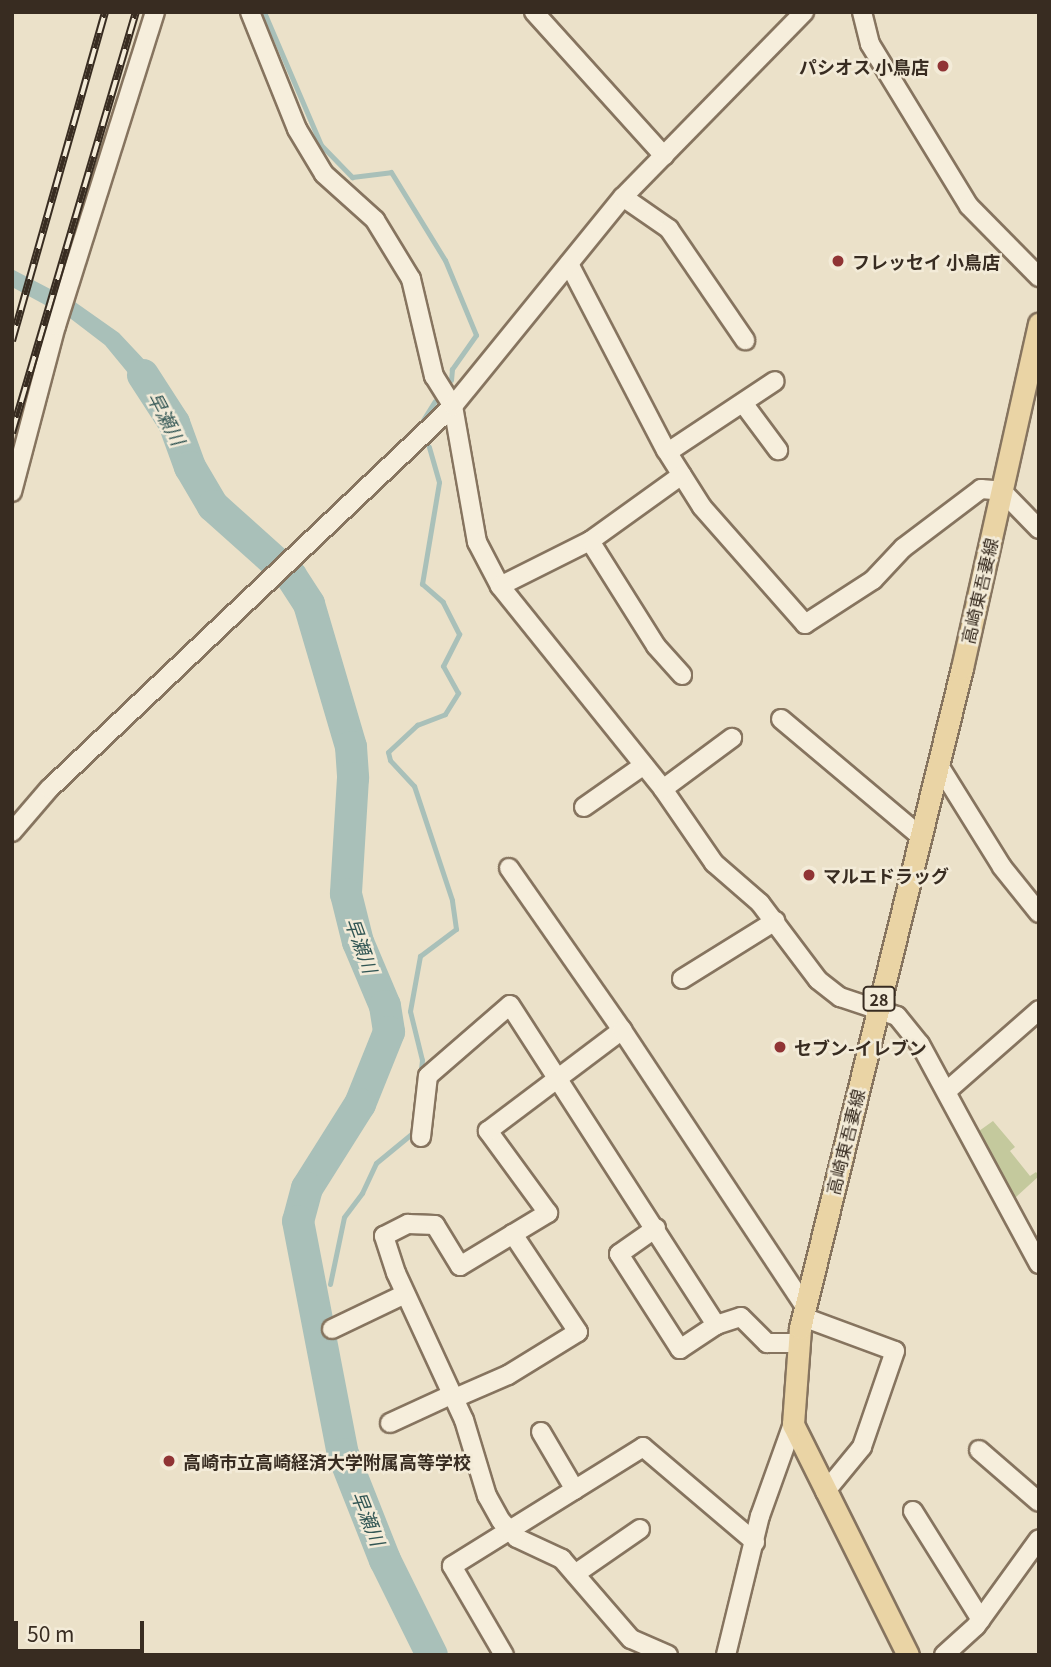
<!DOCTYPE html>
<meta charset="utf-8">
<style>
body{margin:0}
#map{position:relative;width:1051px;height:1667px;overflow:hidden;background:#ebe1c9;font-family:Georgia,"Noto Sans JP",serif}
div>[style]{position:absolute}
[style*='--x']{left:calc(var(--x)*1px);top:calc(var(--y)*1px);width:calc(var(--w)*1px);rotate:calc(var(--a)*1deg)}
.green>*{inset:0;background:#c4c99d}
.water>*{inset:0;background:#a9c0b9}
.stream>*{height:5px;margin:-2.5px;padding:0 2.5px;transform-origin:2.5px;border-radius:2.5px;background:#a9c0b9}
.river>*{height:32px;margin:-16px;padding:0 16px;transform-origin:16px;border-radius:16px;background:#a9c0b9}
.roads{filter:drop-shadow(2px 0 #86745f) drop-shadow(-2px 0 #86745f) drop-shadow(0 2px #86745f) drop-shadow(0 -2px #86745f)}
.minor>*{height:18px;margin:-9px;padding:0 9px;transform-origin:9px;border-radius:9px;background:#f6eedc}
.major>*{height:21px;margin:-10.5px;padding:0 10.5px;transform-origin:10.5px;border-radius:10.5px;background:#ead4a5}
.rail>*{height:8px;margin-top:-4px;transform-origin:0;background:repeating-linear-gradient(90deg,#f3ebd8 0 16px,#382c21 0 32px);box-sizing:border-box;border-block:2px solid #382c21}
.dots>*{width:19px;height:19px;translate:-50% -50%;box-sizing:border-box;border:4px solid #f3ebd8;border-radius:50%}
span{translate:-50% -50%;white-space:nowrap;text-align:center;line-height:1.15;-webkit-text-stroke:5px #f3ebd8;paint-order:stroke}
.shield-label span{padding:2px 5px;background:#f3ebd8;border:2px solid;border-radius:5px;-webkit-text-stroke-width:0}
.shield-label{font-size:16px;color:#382c21;font-weight:700}
.poi-label{font-size:18px;color:#382c21;font-weight:700}
.right{translate:-100% -50%;text-align:right}
.left{translate:0 -50%;text-align:left}
.street-label{font-size:18px;color:#382c21}
.water-label{font-size:19px;color:#325654;font-style:italic}
.frame{position:absolute;inset:0;border:14px solid #382c21;pointer-events:none}
.scale{position:absolute;left:14px;top:1621px;width:130px;height:32px;box-sizing:border-box;border:4px solid #382c21;border-top:0;padding-left:9px;font-size:21px;line-height:24px;white-space:nowrap;color:#382c21;-webkit-text-stroke:5px #f3ebd8;paint-order:stroke}
</style>
<div id="map">
<div class="green">
<i style="clip-path:polygon(993px 1121px,1015px 1147px,1010px 1151px,1030px 1176px,1036px 1172px,1039px 1176px,1015px 1198px,979px 1131px)"></i>
</div>
<div class="water">
<i style="clip-path:polygon(12px 269px,75px 302px,119px 333px,163px 380px,179px 406px,161px 413px,105px 345px,71px 319px,12px 287px)"></i>
</div>
<div class="stream">
<i style="--x:264;--y:12;--w:145;--a:66.8"></i>
<i style="--x:321;--y:145;--w:45;--a:45.9"></i>
<i style="--x:352;--y:177;--w:39;--a:-7"></i>
<i style="--x:391;--y:172;--w:103;--a:58.5"></i>
<i style="--x:445;--y:260;--w:81;--a:67.5"></i>
<i style="--x:476;--y:335;--w:42;--a:125.2"></i>
<i style="--x:452;--y:369;--w:11;--a:95"></i>
<i style="--x:423;--y:420;--w:22;--a:-58"></i>
<i style="--x:420;--y:1079;--w:19;--a:-84"></i>
<i style="--x:422;--y:1060;--w:50;--a:-103.8"></i>
<i style="--x:410;--y:1011;--w:56;--a:-79.7"></i>
<i style="--x:420;--y:956;--w:45;--a:-36.9"></i>
<i style="--x:456;--y:929;--w:29;--a:-98"></i>
<i style="--x:452;--y:900;--w:120;--a:-108.4"></i>
<i style="--x:414;--y:786;--w:35;--a:-133"></i>
<i style="--x:390;--y:760;--w:8;--a:-104"></i>
<i style="--x:388;--y:752;--w:40;--a:-43"></i>
<i style="--x:417;--y:725;--w:30;--a:-21"></i>
<i style="--x:445;--y:714;--w:25;--a:-58"></i>
<i style="--x:458;--y:693;--w:31;--a:-119"></i>
<i style="--x:443;--y:666;--w:36;--a:-63"></i>
<i style="--x:459;--y:634;--w:36;--a:-117"></i>
<i style="--x:443;--y:602;--w:28;--a:-139"></i>
<i style="--x:422;--y:584;--w:103;--a:-80.5"></i>
<i style="--x:439;--y:482;--w:37;--a:-106"></i>
<i style="--x:330;--y:1284;--w:68;--a:-78.2"></i>
<i style="--x:344;--y:1217;--w:30;--a:-53"></i>
<i style="--x:362;--y:1193;--w:33;--a:-65"></i>
<i style="--x:376;--y:1163;--w:50;--a:-39.4"></i>
<i style="--x:311;--y:1302;--w:12;--a:-20"></i>
</div>
<div class="river">
<i style="--x:143;--y:375;--w:57;--a:57.1"></i>
<i style="--x:174;--y:423;--w:47;--a:70"></i>
<i style="--x:190;--y:467;--w:45;--a:59.5"></i>
<i style="--x:213;--y:506;--w:105;--a:41.9"></i>
<i style="--x:291;--y:576;--w:33;--a:57"></i>
<i style="--x:309;--y:604;--w:149;--a:73.6"></i>
<i style="--x:351;--y:747;--w:31;--a:86"></i>
<i style="--x:353;--y:778;--w:116;--a:93.5"></i>
<i style="--x:346;--y:894;--w:49;--a:76"></i>
<i style="--x:358;--y:942;--w:69;--a:67.1"></i>
<i style="--x:385;--y:1006;--w:26;--a:81"></i>
<i style="--x:389;--y:1032;--w:78;--a:111.9"></i>
<i style="--x:360;--y:1104;--w:99;--a:122.2"></i>
<i style="--x:307;--y:1188;--w:34;--a:105"></i>
<i style="--x:298;--y:1221;--w:237;--a:79.1"></i>
<i style="--x:343;--y:1454;--w:114;--a:68.4"></i>
<i style="--x:385;--y:1560;--w:106;--a:63.7"></i>
</div>
<div class="roads">
<div class="minor">
<i style="--x:250;--y:12;--w:126;--a:68.1"></i>
<i style="--x:297;--y:129;--w:52;--a:59"></i>
<i style="--x:324;--y:174;--w:69;--a:42"></i>
<i style="--x:375;--y:220;--w:69;--a:58.6"></i>
<i style="--x:411;--y:279;--w:100;--a:76.7"></i>
<i style="--x:434;--y:376;--w:36;--a:58"></i>
<i style="--x:453;--y:406;--w:138;--a:80"></i>
<i style="--x:477;--y:542;--w:50;--a:62.4"></i>
<i style="--x:500;--y:586;--w:260;--a:51.2"></i>
<i style="--x:663;--y:789;--w:90;--a:55.4"></i>
<i style="--x:714;--y:863;--w:61;--a:41"></i>
<i style="--x:760;--y:903;--w:96;--a:53"></i>
<i style="--x:818;--y:980;--w:28;--a:38"></i>
<i style="--x:840;--y:997;--w:60;--a:18.4"></i>
<i style="--x:897;--y:1016;--w:36;--a:51"></i>
<i style="--x:920;--y:1044;--w:250;--a:61.6"></i>
<i style="--x:534;--y:12;--w:194;--a:47.9"></i>
<i style="--x:862;--y:12;--w:33;--a:76"></i>
<i style="--x:870;--y:44;--w:190;--a:58.6"></i>
<i style="--x:969;--y:206;--w:100;--a:45.4"></i>
<i style="--x:623;--y:197;--w:56;--a:34.8"></i>
<i style="--x:669;--y:229;--w:135;--a:55.6"></i>
<i style="--x:569;--y:264;--w:210;--a:62.5"></i>
<i style="--x:666;--y:450;--w:67;--a:57.7"></i>
<i style="--x:702;--y:507;--w:156;--a:48.6"></i>
<i style="--x:805;--y:624;--w:81;--a:-32.9"></i>
<i style="--x:873;--y:580;--w:44;--a:-46.8"></i>
<i style="--x:903;--y:548;--w:98;--a:-37.1"></i>
<i style="--x:981;--y:489;--w:21;--a:5"></i>
<i style="--x:1002;--y:491;--w:53;--a:45.8"></i>
<i style="--x:743;--y:403;--w:59;--a:53.3"></i>
<i style="--x:668;--y:452;--w:128;--a:-33.6"></i>
<i style="--x:12;--y:492;--w:172;--a:-75.2"></i>
<i style="--x:56;--y:326;--w:329;--a:-72.5"></i>
<i style="--x:590;--y:541;--w:124;--a:57.8"></i>
<i style="--x:656;--y:646;--w:39;--a:48"></i>
<i style="--x:500;--y:586;--w:101;--a:-26.6"></i>
<i style="--x:590;--y:541;--w:113;--a:-35.7"></i>
<i style="--x:781;--y:719;--w:182;--a:40.1"></i>
<i style="--x:938;--y:764;--w:121;--a:58.1"></i>
<i style="--x:1002;--y:867;--w:59;--a:51.2"></i>
<i style="--x:663;--y:789;--w:86;--a:-36.5"></i>
<i style="--x:584;--y:807;--w:73;--a:-35"></i>
<i style="--x:12;--y:832;--w:57;--a:-49.3"></i>
<i style="--x:49;--y:789;--w:557;--a:-43.47"></i>
<i style="--x:453;--y:406;--w:269;--a:-50.9"></i>
<i style="--x:623;--y:197;--w:259;--a:-45.6"></i>
<i style="--x:509;--y:868;--w:198;--a:55.1"></i>
<i style="--x:682;--y:979;--w:110;--a:-31.9"></i>
<i style="--x:948;--y:1090;--w:121;--a:-41.3"></i>
<i style="--x:421;--y:1137;--w:61;--a:-83.5"></i>
<i style="--x:428;--y:1076;--w:108;--a:-40.9"></i>
<i style="--x:510;--y:1005;--w:381;--a:57.2"></i>
<i style="--x:656;--y:1228;--w:45;--a:144.9"></i>
<i style="--x:619;--y:1254;--w:113;--a:57.3"></i>
<i style="--x:680;--y:1349;--w:43;--a:-33.7"></i>
<i style="--x:716;--y:1325;--w:26;--a:-18"></i>
<i style="--x:741;--y:1317;--w:37;--a:45"></i>
<i style="--x:767;--y:1343;--w:32;--a:0"></i>
<i style="--x:803;--y:1317;--w:98;--a:20.3"></i>
<i style="--x:895;--y:1351;--w:102;--a:109"></i>
<i style="--x:862;--y:1447;--w:58;--a:129.4"></i>
<i style="--x:332;--y:1329;--w:81;--a:-25.6"></i>
<i style="--x:455;--y:1398;--w:58;--a:-23.5"></i>
<i style="--x:508;--y:1375;--w:82;--a:-31.6"></i>
<i style="--x:578;--y:1332;--w:118;--a:-123.6"></i>
<i style="--x:390;--y:1423;--w:69;--a:-24.7"></i>
<i style="--x:541;--y:1432;--w:67;--a:59.6"></i>
<i style="--x:979;--y:1450;--w:79;--a:40.9"></i>
<i style="--x:913;--y:1511;--w:128;--a:58"></i>
<i style="--x:575;--y:1574;--w:79;--a:-34.7"></i>
<i style="--x:504;--y:1655;--w:103;--a:-120.3"></i>
<i style="--x:452;--y:1566;--w:225;--a:-31.9"></i>
<i style="--x:643;--y:1447;--w:147;--a:40.3"></i>
<i style="--x:668;--y:1655;--w:40;--a:-156.6"></i>
<i style="--x:631;--y:1639;--w:106;--a:-130.8"></i>
<i style="--x:562;--y:1559;--w:50;--a:-155"></i>
<i style="--x:517;--y:1538;--w:23;--a:-133"></i>
<i style="--x:501;--y:1521;--w:29;--a:-119"></i>
<i style="--x:487;--y:1496;--w:79;--a:-106.8"></i>
<i style="--x:464;--y:1420;--w:162;--a:-114.8"></i>
<i style="--x:396;--y:1273;--w:39;--a:-108"></i>
<i style="--x:384;--y:1236;--w:27;--a:-27"></i>
<i style="--x:408;--y:1224;--w:27;--a:2"></i>
<i style="--x:435;--y:1225;--w:48;--a:58.6"></i>
<i style="--x:460;--y:1266;--w:103;--a:-31.1"></i>
<i style="--x:548;--y:1213;--w:102;--a:-126.2"></i>
<i style="--x:488;--y:1131;--w:168;--a:-37"></i>
<i style="--x:622;--y:1030;--w:331;--a:56.5"></i>
<i style="--x:726;--y:1655;--w:143;--a:-76.3"></i>
<i style="--x:760;--y:1516;--w:98;--a:-70.3"></i>
<i style="--x:944;--y:1655;--w:43;--a:-42.2"></i>
<i style="--x:976;--y:1626;--w:107;--a:-54.1"></i>
</div>
<div class="major">
<i style="--x:908;--y:1655;--w:258;--a:-116.5"></i>
<i style="--x:793;--y:1424;--w:96;--a:-85.8"></i>
<i style="--x:800;--y:1328;--w:680;--a:-76.21"></i>
<i style="--x:962;--y:668;--w:353;--a:-77.4"></i>
</div>
</div>
<div class="rail">
<i style="--x:12;--y:341;--w:342;--a:-74.2"></i>
<i style="--x:12;--y:433;--w:439;--a:-73.6"></i>
</div>
<div class="dots">
<i style="left:943px;top:66px;background:#903435"></i>
<i style="left:838px;top:261px;background:#903435"></i>
<i style="left:809px;top:875px;background:#903435"></i>
<i style="left:780px;top:1047px;background:#903435"></i>
<i style="left:169px;top:1461px;background:#903435"></i>
</div>
<div class="shield-label">
<span style="left:879px;top:999px">28</span>
</div>
<div class="poi-label">
<span class="right" style="left:929px;top:66px">パシオス 小鳥店</span>
<span class="left" style="left:852px;top:261px">フレッセイ 小鳥店</span>
<span class="left" style="left:823px;top:875px">マルエドラッグ</span>
<span class="left" style="left:794px;top:1047px">セブン-イレブン</span>
<span class="left" style="left:183px;top:1461px">高崎市立高崎経済大学附属高等学校</span>
</div>
<div class="street-label">
<span style="left:979px;top:591px;rotate:-77deg">高崎東吾妻線</span>
<span style="left:845px;top:1142px;rotate:-76deg">高崎東吾妻線</span>
</div>
<div class="water-label">
<span style="left:167px;top:418px;rotate:62deg">早瀬川</span>
<span style="left:362px;top:945px;rotate:70deg">早瀬川</span>
<span style="left:369px;top:1518px;rotate:68deg">早瀬川</span>
</div>
<div class="frame"></div>
<div class="scale">50 m</div>
</div>
